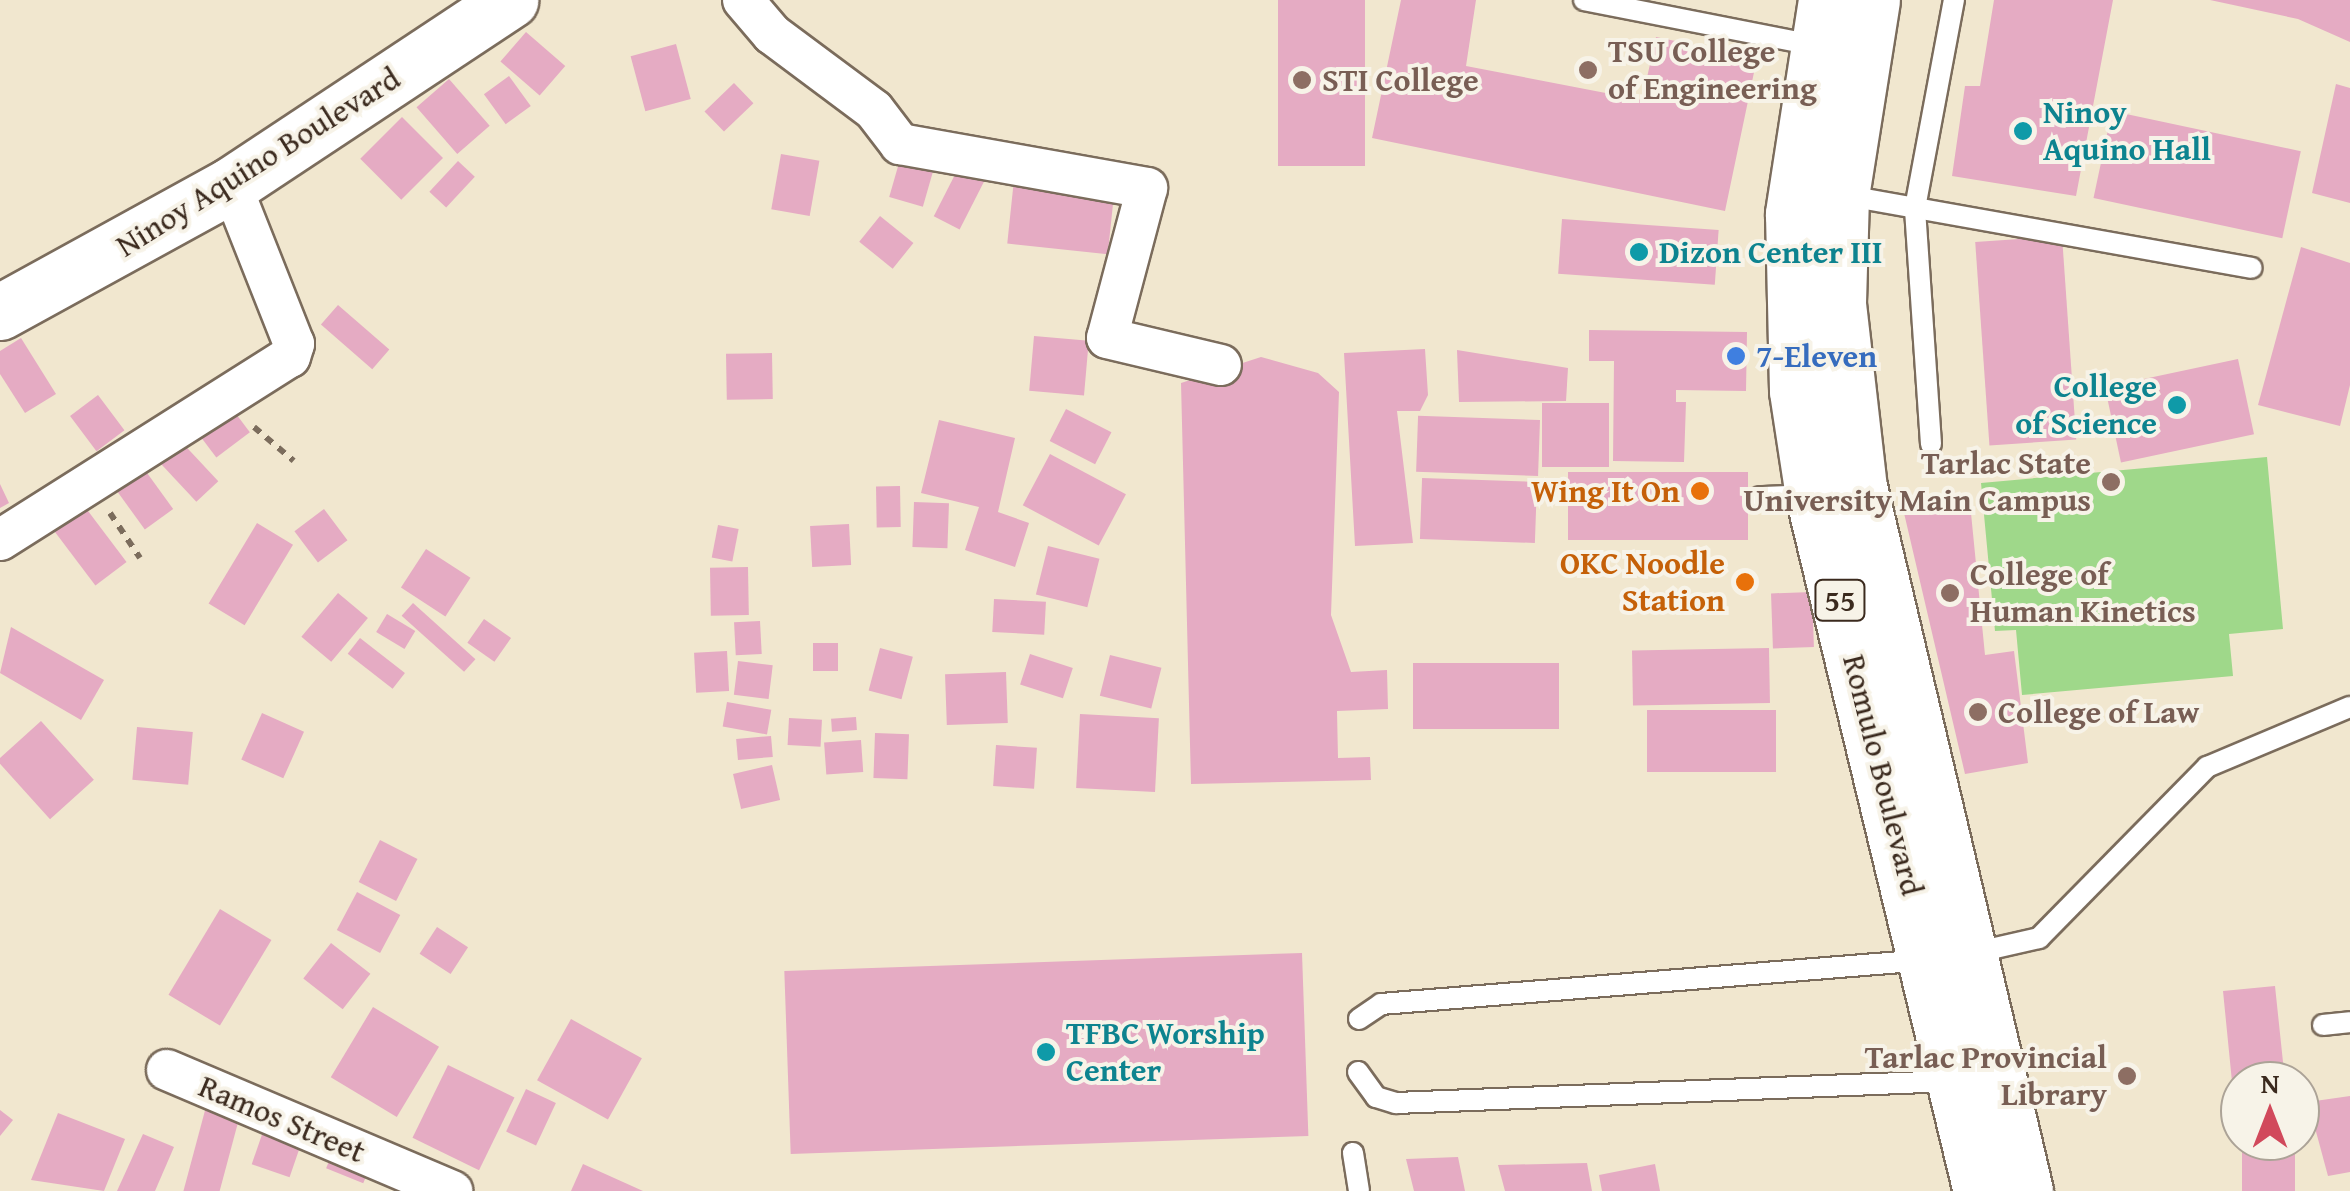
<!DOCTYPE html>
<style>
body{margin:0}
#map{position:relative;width:2350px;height:1191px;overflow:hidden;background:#f1e7cf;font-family:"Gentium Book Plus",serif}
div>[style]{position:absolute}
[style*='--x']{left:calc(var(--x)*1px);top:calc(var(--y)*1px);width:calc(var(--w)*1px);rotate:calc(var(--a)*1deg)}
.green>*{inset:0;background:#9fd88a}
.building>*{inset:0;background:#e5abc3;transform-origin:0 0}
.path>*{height:6px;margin-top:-3px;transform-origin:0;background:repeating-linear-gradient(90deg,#7b6c5c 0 8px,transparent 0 16px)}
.roads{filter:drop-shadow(2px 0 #7b6c5c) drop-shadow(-2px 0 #7b6c5c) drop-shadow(0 2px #7b6c5c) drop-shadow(0 -2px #7b6c5c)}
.service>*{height:20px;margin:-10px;padding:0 10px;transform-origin:10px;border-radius:10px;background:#fff}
.minor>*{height:40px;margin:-20px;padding:0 20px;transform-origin:20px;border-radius:20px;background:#fff}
.secondary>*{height:55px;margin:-27.5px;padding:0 27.5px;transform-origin:27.5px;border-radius:27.5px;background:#fff}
.trunk>*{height:55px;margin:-27.5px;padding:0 27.5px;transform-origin:27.5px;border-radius:27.5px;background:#fff}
.dots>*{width:28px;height:28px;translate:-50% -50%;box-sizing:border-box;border:5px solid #f7f3e8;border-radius:50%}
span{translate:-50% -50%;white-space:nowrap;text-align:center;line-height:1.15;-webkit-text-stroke:8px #f7f3e8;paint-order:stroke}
.shield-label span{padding:2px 8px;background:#f7f3e8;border:2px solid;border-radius:8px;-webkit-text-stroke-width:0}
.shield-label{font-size:30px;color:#3b2a1e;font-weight:700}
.education-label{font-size:32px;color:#785e54;font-weight:700}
.left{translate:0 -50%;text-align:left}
.right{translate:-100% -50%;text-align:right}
.culture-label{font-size:32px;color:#0d838f;font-weight:700}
.street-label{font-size:32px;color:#3b2a1e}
.shop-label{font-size:32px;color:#366cbe;font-weight:700}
.food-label{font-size:32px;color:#c56008;font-weight:700}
.north{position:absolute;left:2220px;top:1061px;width:100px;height:100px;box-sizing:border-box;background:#f7f3e8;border:2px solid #aca397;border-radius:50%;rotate:0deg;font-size:28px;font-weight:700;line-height:40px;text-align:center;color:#3b2a1e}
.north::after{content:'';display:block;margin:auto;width:35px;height:45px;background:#d1495b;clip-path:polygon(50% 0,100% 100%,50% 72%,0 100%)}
</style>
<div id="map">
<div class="green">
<i style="clip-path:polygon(2267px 457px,2283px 629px,2229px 634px,2233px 676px,2022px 695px,2016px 630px,1995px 631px,1981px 483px)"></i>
</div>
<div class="building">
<i style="left:1278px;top:0;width:87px;height:166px"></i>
<i style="clip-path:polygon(1401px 0,1476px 0,1466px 66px,1642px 100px,1656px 37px,1757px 58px,1725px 211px,1372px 138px)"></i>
<i style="clip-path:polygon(1994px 0,2113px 0,2076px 196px,1952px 176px,1965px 86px,1980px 86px)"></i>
<i style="clip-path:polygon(2210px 0,2350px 0,2350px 42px,2298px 19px)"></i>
<i style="left:526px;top:32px;width:52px;height:39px;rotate:41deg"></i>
<i style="left:676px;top:44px;width:57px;height:47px;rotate:75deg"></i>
<i style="left:509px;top:76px;width:37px;height:31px;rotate:54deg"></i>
<i style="left:449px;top:79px;width:62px;height:43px;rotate:49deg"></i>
<i style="left:734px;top:83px;width:28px;height:41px;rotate:46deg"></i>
<i style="clip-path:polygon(2336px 84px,2350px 88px,2350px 203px,2312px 193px)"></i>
<i style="left:2112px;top:111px;width:193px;height:89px;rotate:12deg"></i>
<i style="left:402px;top:117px;width:58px;height:59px;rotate:45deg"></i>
<i style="left:903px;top:149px;width:35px;height:50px;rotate:16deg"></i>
<i style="left:966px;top:153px;width:29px;height:71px;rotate:27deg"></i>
<i style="left:781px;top:154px;width:39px;height:56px;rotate:10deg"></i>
<i style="left:458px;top:161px;width:23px;height:42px;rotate:43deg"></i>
<i style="left:1015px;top:170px;width:101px;height:74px;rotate:6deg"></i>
<i style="left:880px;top:216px;width:43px;height:33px;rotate:39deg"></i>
<i style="left:1562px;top:219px;width:157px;height:55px;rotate:4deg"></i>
<i style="left:2062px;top:236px;width:204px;height:87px;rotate:86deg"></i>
<i style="clip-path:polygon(2301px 247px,2350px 263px,2350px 385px,2340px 426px,2258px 405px)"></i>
<i style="left:338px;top:305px;width:68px;height:26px;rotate:41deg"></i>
<i style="clip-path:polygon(1589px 330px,1747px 332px,1746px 391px,1676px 390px,1676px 402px,1686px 402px,1684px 462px,1613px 461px,1614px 361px,1589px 361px)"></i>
<i style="left:1034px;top:336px;width:55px;height:55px;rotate:5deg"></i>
<i style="clip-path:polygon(21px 338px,56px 394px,25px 413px,0 374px,0 351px)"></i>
<i style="clip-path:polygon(1425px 349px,1428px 395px,1420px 411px,1397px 411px,1413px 543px,1355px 546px,1344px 353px)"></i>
<i style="clip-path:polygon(1457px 350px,1568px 368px,1566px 401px,1459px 402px)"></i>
<i style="left:772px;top:353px;width:46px;height:46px;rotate:89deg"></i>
<i style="clip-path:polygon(1261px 357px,1318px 373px,1339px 392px,1331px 615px,1351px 672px,1387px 670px,1388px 709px,1337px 711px,1338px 758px,1370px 757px,1371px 780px,1191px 784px,1181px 383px)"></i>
<i style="left:2238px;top:359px;width:77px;height:136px;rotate:78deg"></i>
<i style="left:98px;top:395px;width:44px;height:35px;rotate:53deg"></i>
<i style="left:227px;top:402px;width:38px;height:42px;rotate:53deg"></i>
<i style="left:1542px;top:403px;width:67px;height:64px"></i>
<i style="left:1066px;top:409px;width:51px;height:36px;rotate:27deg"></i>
<i style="clip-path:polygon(939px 420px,1015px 438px,998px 512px,1029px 523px,1015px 567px,965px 550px,979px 507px,921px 493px)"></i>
<i style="left:1540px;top:420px;width:56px;height:122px;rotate:92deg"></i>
<i style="left:176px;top:436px;width:62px;height:30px;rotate:47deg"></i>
<i style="left:1050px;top:454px;width:86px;height:58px;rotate:28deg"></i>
<i style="left:142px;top:466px;width:53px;height:35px;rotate:54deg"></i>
<i style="left:1568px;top:472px;width:180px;height:68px"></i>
<i style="left:1537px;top:482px;width:61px;height:115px;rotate:92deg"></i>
<i style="clip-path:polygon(0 484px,9px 503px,0 508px)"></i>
<i style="left:900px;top:486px;width:41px;height:24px;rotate:89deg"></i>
<i style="left:914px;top:502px;width:35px;height:45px;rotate:2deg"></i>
<i style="left:82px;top:503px;width:74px;height:39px;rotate:53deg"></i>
<i style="clip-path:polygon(1970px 503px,1985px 655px,2014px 651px,2028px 763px,1965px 774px,1904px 513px)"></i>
<i style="left:324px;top:509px;width:39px;height:37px;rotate:53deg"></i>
<i style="left:257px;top:523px;width:42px;height:94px;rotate:31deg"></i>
<i style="left:849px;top:524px;width:41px;height:39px;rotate:87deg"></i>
<i style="left:718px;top:525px;width:21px;height:33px;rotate:11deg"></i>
<i style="left:1048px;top:546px;width:53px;height:50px;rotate:14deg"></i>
<i style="left:426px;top:549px;width:53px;height:46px;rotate:33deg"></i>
<i style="left:748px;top:567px;width:48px;height:38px;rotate:89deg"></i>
<i style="left:1812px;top:592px;width:55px;height:41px;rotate:88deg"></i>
<i style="left:338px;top:593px;width:39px;height:57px;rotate:40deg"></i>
<i style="left:994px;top:599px;width:52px;height:33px;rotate:3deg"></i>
<i style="left:413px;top:603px;width:84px;height:17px;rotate:42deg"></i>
<i style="left:387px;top:614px;width:33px;height:21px;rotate:31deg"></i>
<i style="left:484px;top:619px;width:33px;height:29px;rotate:35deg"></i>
<i style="left:760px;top:621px;width:33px;height:26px;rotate:87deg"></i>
<i style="clip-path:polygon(11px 627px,104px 680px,81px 720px,0 673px)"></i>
<i style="left:360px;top:638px;width:57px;height:20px;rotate:38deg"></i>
<i style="left:813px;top:643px;width:25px;height:28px"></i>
<i style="left:880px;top:648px;width:34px;height:44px;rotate:15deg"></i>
<i style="left:1769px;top:648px;width:55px;height:137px;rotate:89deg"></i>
<i style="left:727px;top:651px;width:40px;height:33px;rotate:87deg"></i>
<i style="left:1030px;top:654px;width:45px;height:32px;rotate:18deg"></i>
<i style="left:1110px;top:655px;width:53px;height:42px;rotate:14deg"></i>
<i style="left:738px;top:661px;width:35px;height:34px;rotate:7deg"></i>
<i style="left:1413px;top:663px;width:146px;height:66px"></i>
<i style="left:1006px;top:672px;width:51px;height:61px;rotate:88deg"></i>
<i style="left:727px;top:702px;width:45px;height:25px;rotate:10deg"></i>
<i style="left:1647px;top:710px;width:129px;height:62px"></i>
<i style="left:262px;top:713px;width:46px;height:51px;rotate:24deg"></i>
<i style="left:1080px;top:714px;width:79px;height:74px;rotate:3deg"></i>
<i style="left:856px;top:717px;width:13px;height:25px;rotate:86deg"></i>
<i style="left:789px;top:718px;width:33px;height:27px;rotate:3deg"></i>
<i style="left:41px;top:721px;width:79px;height:59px;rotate:48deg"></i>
<i style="left:137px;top:727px;width:56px;height:53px;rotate:5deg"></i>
<i style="left:875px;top:733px;width:34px;height:45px;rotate:2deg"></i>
<i style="left:771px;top:736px;width:21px;height:35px;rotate:85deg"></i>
<i style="left:861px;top:740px;width:32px;height:37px;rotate:86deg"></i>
<i style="left:996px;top:745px;width:41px;height:41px;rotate:4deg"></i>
<i style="left:772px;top:765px;width:36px;height:40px;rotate:77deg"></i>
<i style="left:380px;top:840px;width:42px;height:47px;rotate:27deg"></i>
<i style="left:357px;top:892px;width:49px;height:43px;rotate:28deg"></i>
<i style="left:220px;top:909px;width:60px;height:100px;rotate:31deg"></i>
<i style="left:437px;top:927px;width:37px;height:32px;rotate:33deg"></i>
<i style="left:331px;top:943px;width:50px;height:45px;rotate:38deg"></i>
<i style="left:1302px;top:953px;width:183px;height:518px;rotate:88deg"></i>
<i style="clip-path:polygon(2275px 986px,2285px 1081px,2240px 1081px,2235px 1112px,2223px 991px)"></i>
<i style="left:373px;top:1007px;width:77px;height:82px;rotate:31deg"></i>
<i style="left:571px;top:1019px;width:81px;height:70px;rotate:29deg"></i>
<i style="left:448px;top:1065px;width:74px;height:81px;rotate:26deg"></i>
<i style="left:526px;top:1089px;width:33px;height:47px;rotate:25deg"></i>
<i style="clip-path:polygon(2350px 1096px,2350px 1172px,2328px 1176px,2308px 1102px)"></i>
<i style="left:207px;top:1103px;width:35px;height:91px;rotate:15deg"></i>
<i style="clip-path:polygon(0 1110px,13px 1120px,0 1136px)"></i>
<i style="clip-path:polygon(58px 1113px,125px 1139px,104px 1191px,31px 1180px)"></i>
<i style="left:268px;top:1117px;width:40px;height:50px;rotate:19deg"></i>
<i style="clip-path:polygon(143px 1134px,174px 1147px,155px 1191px,117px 1191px)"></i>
<i style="left:340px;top:1134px;width:40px;height:37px;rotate:22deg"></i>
<i style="left:2242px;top:1141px;width:53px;height:50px"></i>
<i style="clip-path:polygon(1458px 1157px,1465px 1191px,1414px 1191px,1406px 1159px)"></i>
<i style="clip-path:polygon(1587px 1163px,1592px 1191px,1505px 1191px,1498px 1165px)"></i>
<i style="clip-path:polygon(583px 1164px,643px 1191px,571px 1191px)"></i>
<i style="clip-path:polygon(1655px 1164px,1660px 1191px,1602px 1191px,1599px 1175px)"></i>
</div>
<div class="path">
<i style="--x:254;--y:427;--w:52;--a:40.4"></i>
<i style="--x:110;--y:513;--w:54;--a:56.3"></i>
</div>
<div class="roads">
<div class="service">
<i style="--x:1584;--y:0;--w:238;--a:11.1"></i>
<i style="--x:1843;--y:195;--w:415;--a:10.1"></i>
<i style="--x:1931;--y:444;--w:237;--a:-93.9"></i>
<i style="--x:1915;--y:208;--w:212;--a:-79.4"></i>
<i style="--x:1760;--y:497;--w:51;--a:-2.2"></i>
<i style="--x:1973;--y:953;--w:68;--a:-12.8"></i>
<i style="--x:2039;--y:938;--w:240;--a:-45.5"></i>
<i style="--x:2207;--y:767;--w:155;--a:-22.8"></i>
<i style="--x:1359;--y:1019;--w:27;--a:-34"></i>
<i style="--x:1381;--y:1004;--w:546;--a:-4.62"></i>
<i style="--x:2323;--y:1025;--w:27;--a:-6"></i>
<i style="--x:1358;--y:1072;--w:31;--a:54"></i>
<i style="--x:1376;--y:1097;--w:21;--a:17"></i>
<i style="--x:1396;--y:1103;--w:556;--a:-2.27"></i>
<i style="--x:1353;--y:1153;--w:38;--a:81"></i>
</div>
<div class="minor">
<i style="--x:743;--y:0;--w:45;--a:49.5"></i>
<i style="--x:772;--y:34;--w:127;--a:36.7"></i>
<i style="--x:874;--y:110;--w:43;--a:52.6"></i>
<i style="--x:900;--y:144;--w:251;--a:10.1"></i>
<i style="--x:1147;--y:188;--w:155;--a:104.9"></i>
<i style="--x:1107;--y:338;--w:117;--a:13.3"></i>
<i style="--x:0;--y:540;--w:343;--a:-32.3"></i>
<i style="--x:290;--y:357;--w:14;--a:-73"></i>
<i style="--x:294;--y:344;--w:171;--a:-111.6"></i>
<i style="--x:167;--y:1070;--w:310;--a:23"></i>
</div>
<div class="secondary">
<i style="--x:0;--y:312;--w:264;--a:-28.8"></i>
<i style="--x:231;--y:185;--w:335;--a:-33.5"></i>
</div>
<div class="trunk">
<i style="--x:1826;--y:0;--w:217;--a:98.8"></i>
<i style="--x:1793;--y:214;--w:177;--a:88.7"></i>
<i style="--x:1797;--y:391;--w:105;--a:81.3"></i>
<i style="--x:1813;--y:495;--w:716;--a:76.43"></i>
<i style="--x:1872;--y:0;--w:197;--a:99"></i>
<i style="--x:1841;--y:195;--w:109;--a:91.6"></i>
<i style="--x:1838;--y:304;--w:184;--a:83.5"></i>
<i style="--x:1859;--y:487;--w:723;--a:76.73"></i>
</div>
</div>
<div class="dots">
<i style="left:1588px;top:70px;background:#8d6e63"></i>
<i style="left:1302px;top:80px;background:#8d6e63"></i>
<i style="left:2023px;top:131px;background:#0f9aa8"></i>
<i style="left:1639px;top:252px;background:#0f9aa8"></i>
<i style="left:1736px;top:356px;background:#3f7fe0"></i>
<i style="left:2177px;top:405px;background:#0f9aa8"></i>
<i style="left:2111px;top:482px;background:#8d6e63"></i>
<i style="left:1700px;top:491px;background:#e8710a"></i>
<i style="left:1745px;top:582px;background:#e8710a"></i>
<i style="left:1950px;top:593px;background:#8d6e63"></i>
<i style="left:1978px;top:712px;background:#8d6e63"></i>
<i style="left:1046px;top:1052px;background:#0f9aa8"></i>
<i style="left:2127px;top:1076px;background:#8d6e63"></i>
</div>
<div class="shield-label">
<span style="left:1840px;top:600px">55</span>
</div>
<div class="education-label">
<span class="left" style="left:1608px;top:70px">TSU College<br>of Engineering</span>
<span class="left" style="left:1322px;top:80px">STI College</span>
<span class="right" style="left:2091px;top:482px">Tarlac State<br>University Main Campus</span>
<span class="left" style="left:1970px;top:593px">College of<br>Human Kinetics</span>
<span class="left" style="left:1998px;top:712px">College of Law</span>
<span class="right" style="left:2107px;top:1076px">Tarlac Provincial<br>Library</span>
</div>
<div class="culture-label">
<span class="left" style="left:2043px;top:131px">Ninoy<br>Aquino Hall</span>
<span class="left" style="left:1659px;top:252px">Dizon Center III</span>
<span class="right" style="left:2157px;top:405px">College<br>of Science</span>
<span class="left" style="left:1066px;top:1052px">TFBC Worship<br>Center</span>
</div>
<div class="street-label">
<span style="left:258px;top:162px;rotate:-32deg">Ninoy Aquino Boulevard</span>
<span style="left:1883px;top:775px;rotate:76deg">Romulo Boulevard</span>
<span style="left:282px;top:1119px;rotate:23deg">Ramos Street</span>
</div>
<div class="shop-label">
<span class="left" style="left:1756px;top:356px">7-Eleven</span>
</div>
<div class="food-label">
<span class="right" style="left:1680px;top:491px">Wing It On</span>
<span class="right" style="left:1725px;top:582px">OKC Noodle<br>Station</span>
</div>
<div class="north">N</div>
</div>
